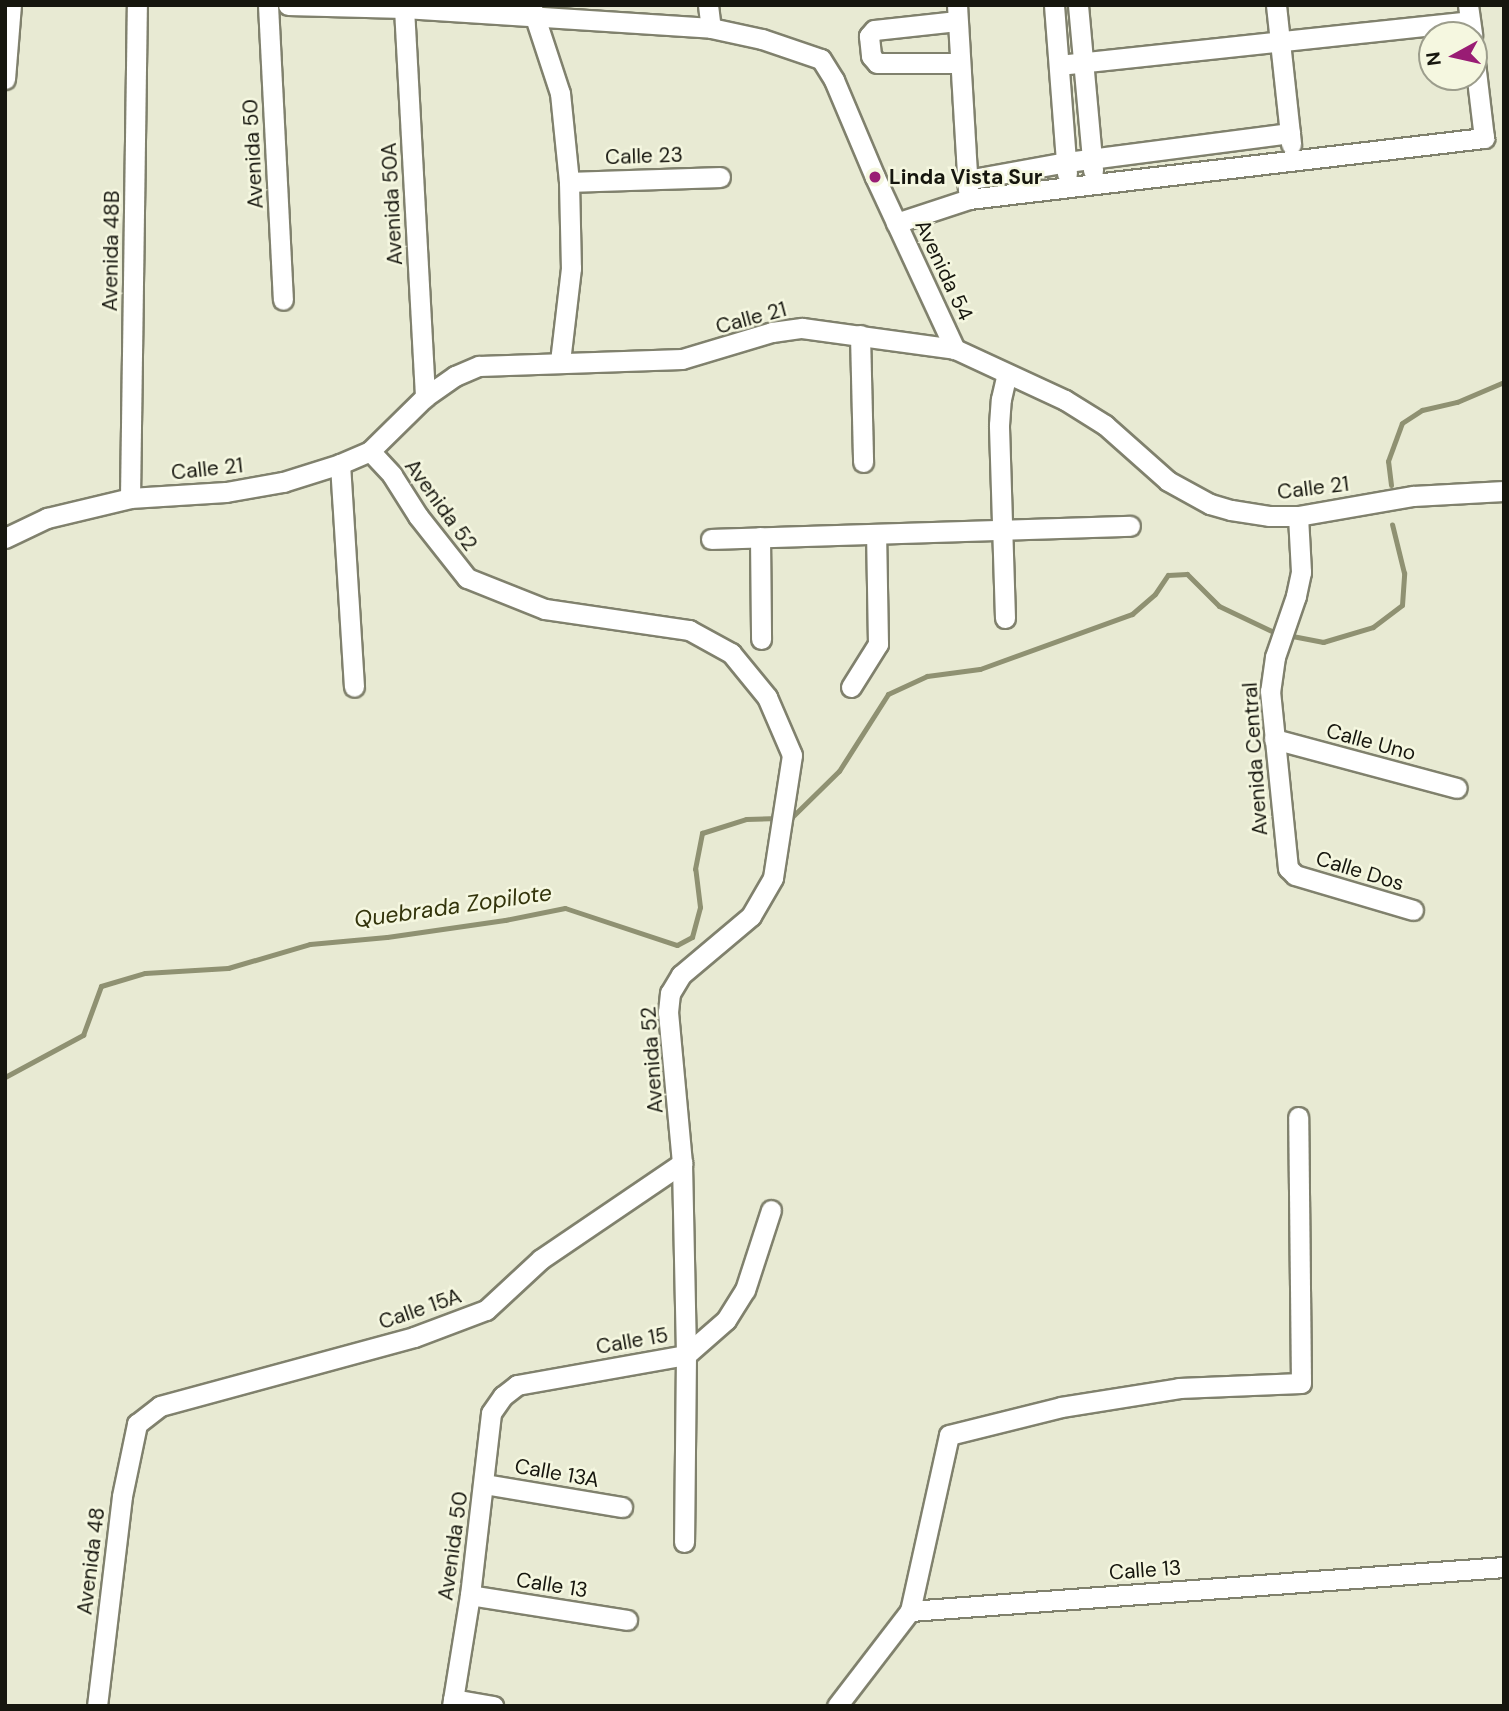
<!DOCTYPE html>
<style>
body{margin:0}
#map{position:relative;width:1509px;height:1711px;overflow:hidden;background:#e8ead3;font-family:"DM Sans",sans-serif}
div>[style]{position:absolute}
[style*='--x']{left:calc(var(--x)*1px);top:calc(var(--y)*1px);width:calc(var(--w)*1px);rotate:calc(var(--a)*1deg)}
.stream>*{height:5px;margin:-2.5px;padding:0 2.5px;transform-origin:2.5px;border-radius:2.5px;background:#8f9172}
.roads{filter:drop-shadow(2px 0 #80816d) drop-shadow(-2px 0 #80816d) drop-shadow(0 2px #80816d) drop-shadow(0 -2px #80816d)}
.minor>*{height:19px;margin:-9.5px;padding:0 9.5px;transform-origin:9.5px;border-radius:9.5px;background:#fff}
.dots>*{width:19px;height:19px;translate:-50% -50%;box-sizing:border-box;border:4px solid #f5f7e0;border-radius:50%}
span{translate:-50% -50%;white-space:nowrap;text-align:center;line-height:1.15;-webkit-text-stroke:5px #f5f7e0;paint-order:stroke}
.street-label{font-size:21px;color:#16160e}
.poi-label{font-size:21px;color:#16160e;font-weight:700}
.left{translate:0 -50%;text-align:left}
.water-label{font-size:23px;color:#33340b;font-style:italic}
.frame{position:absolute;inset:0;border:7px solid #16160e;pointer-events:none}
.north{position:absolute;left:1418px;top:21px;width:70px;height:70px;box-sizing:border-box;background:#f5f7e0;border:2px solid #9c9d8c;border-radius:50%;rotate:262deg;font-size:19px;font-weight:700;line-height:28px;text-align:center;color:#16160e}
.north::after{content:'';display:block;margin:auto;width:24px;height:32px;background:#991c74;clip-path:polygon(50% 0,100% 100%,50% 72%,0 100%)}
</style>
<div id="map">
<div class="stream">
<i style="--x:1391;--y:485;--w:24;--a:-97"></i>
<i style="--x:1388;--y:461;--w:40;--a:-69.8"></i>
<i style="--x:1402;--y:423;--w:24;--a:-33"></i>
<i style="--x:1422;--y:410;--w:36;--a:-13"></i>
<i style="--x:1457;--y:402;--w:51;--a:-23.1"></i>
<i style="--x:1287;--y:635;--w:37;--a:11"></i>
<i style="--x:1323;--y:642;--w:52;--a:-16.7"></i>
<i style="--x:1373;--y:627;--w:36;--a:-37"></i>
<i style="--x:1402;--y:605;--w:32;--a:-86"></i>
<i style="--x:1404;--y:573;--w:50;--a:-103.8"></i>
<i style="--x:788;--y:818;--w:4;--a:-14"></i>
<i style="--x:792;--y:817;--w:66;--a:-44.4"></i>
<i style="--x:839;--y:771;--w:91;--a:-57.5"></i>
<i style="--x:888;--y:694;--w:43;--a:-24.8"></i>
<i style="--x:927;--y:676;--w:53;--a:-7.5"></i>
<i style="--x:980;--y:669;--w:162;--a:-19.9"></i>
<i style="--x:1132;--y:614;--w:30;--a:-41"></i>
<i style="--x:1155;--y:594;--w:23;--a:-56"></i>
<i style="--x:1168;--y:575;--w:19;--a:-3"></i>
<i style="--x:1187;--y:574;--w:45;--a:45"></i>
<i style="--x:1219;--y:606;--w:65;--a:25.4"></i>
<i style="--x:5;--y:1077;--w:89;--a:-28.3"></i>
<i style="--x:83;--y:1035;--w:52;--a:-69.8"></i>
<i style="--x:101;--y:986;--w:46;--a:-16.5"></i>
<i style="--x:145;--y:973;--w:83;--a:-3.4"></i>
<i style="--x:228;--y:968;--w:85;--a:-16.3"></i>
<i style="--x:310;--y:944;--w:77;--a:-5.2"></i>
<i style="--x:387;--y:937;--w:119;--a:-8.2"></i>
<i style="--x:505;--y:920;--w:61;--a:-11.3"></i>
<i style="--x:565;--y:908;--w:118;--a:18.3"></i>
<i style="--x:677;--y:945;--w:17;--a:-28"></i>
<i style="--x:692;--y:937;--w:31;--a:-75"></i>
<i style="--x:700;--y:907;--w:38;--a:-97"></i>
<i style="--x:695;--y:869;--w:37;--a:-79"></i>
<i style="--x:702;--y:833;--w:46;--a:-17.7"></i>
<i style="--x:746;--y:819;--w:32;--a:-2"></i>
</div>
<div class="roads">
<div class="minor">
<i style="--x:268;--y:5;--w:295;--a:87.1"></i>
<i style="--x:288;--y:5;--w:116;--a:1.5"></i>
<i style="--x:404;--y:8;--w:308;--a:3.7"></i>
<i style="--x:711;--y:28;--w:52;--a:12.2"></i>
<i style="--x:762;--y:39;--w:62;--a:18.7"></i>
<i style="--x:821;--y:59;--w:25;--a:58"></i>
<i style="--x:834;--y:80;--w:105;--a:67.1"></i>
<i style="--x:875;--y:177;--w:190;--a:65.1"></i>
<i style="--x:531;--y:5;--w:93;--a:71.8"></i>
<i style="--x:560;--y:93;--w:89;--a:84.2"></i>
<i style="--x:569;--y:182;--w:86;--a:88.7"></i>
<i style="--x:571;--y:268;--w:95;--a:96.7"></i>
<i style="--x:708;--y:5;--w:23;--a:83"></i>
<i style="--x:957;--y:5;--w:186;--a:86.6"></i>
<i style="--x:1054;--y:5;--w:169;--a:85.6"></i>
<i style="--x:1078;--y:5;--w:166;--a:84.8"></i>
<i style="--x:1276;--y:5;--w:140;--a:83.8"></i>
<i style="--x:1468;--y:5;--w:30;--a:82"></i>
<i style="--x:404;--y:8;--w:390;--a:86.9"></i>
<i style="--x:957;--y:21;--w:83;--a:173.8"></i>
<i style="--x:874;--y:30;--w:8;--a:130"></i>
<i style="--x:869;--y:36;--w:20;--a:84"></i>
<i style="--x:871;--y:56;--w:9;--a:49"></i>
<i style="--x:877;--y:63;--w:82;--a:0"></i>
<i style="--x:1059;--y:65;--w:413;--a:-6.1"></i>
<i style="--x:5;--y:79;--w:74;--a:-85.4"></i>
<i style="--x:967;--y:180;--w:102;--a:-10.2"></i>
<i style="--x:1067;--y:162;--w:225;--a:-7.4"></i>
<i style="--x:569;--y:182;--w:151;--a:-1.9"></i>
<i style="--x:896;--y:223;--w:77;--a:-18.2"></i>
<i style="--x:969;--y:199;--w:519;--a:-6.76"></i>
<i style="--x:1484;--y:138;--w:85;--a:-96.8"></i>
<i style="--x:860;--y:335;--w:127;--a:88.6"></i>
<i style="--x:370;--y:451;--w:33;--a:47"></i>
<i style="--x:392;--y:475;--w:49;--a:57.6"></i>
<i style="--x:418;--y:516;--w:79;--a:51.7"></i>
<i style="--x:467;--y:578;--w:84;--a:21.7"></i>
<i style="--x:545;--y:609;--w:146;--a:8.3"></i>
<i style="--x:689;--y:630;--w:48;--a:28.7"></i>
<i style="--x:731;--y:653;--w:57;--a:50.7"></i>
<i style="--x:767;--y:697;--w:63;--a:66.7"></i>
<i style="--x:792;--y:755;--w:124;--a:98.8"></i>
<i style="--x:773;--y:878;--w:44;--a:120.1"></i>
<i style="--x:751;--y:916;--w:92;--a:139.9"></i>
<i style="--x:681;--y:975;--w:21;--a:121"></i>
<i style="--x:670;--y:993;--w:19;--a:96"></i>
<i style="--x:668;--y:1012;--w:152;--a:84.7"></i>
<i style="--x:682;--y:1163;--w:192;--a:88.8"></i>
<i style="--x:686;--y:1355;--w:187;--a:90.6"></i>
<i style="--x:340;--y:464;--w:223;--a:86.4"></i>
<i style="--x:130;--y:498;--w:493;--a:-89.2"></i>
<i style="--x:1298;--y:516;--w:56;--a:86.9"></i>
<i style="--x:1301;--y:572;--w:25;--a:102"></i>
<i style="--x:1296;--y:596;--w:65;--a:109"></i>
<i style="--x:1275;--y:657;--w:34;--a:98"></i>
<i style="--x:1270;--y:691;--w:178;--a:84.2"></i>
<i style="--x:1288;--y:868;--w:10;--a:45"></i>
<i style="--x:1295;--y:875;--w:123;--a:16.5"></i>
<i style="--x:760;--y:537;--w:102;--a:89.4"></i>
<i style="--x:5;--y:538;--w:47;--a:-25.5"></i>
<i style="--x:47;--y:518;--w:85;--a:-13.5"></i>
<i style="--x:130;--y:498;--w:96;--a:-3.6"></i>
<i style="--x:226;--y:492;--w:58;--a:-10"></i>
<i style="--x:283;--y:482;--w:60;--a:-17.5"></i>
<i style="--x:340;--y:464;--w:33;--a:-23"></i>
<i style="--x:370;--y:451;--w:77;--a:-44.5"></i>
<i style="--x:425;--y:397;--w:37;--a:-35"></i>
<i style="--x:455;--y:376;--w:26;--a:-23"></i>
<i style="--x:479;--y:366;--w:203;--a:-2"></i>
<i style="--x:682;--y:359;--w:94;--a:-16.7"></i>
<i style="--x:772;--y:332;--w:30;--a:-8"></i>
<i style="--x:802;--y:328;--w:154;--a:7.8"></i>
<i style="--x:955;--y:349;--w:121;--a:24.9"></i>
<i style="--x:1065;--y:400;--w:47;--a:32"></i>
<i style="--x:1105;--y:425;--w:84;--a:41.6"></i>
<i style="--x:1168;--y:481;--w:48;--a:28.7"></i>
<i style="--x:1210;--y:504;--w:22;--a:16"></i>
<i style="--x:1231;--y:510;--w:38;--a:9"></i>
<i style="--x:1269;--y:516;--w:29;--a:0"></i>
<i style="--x:1298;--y:516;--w:117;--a:-9.9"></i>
<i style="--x:1413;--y:496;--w:91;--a:-3.1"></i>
<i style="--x:711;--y:539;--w:419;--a:-1.8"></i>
<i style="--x:1005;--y:618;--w:193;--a:-91.8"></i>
<i style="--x:999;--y:425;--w:26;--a:-86"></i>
<i style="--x:1001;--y:399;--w:26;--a:-77"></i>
<i style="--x:851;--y:687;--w:51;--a:-57.9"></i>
<i style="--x:878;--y:644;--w:110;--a:-91"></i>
<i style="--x:1274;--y:739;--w:189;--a:15"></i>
<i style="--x:484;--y:1484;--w:140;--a:9.5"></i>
<i style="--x:470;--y:1595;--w:159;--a:9"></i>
<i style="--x:910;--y:1611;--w:180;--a:-77.5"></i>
<i style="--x:949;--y:1435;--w:115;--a:-14"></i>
<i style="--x:1061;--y:1407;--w:120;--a:-9.1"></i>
<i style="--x:1179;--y:1388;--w:122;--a:-2.3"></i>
<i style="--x:1301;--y:1383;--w:266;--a:-90.6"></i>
<i style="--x:453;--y:1699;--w:41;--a:9.9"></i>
<i style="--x:97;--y:1706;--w:211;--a:-83.2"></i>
<i style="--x:122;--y:1496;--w:74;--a:-78.2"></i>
<i style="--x:137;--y:1424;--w:29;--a:-38"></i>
<i style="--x:160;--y:1406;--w:263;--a:-15.2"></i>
<i style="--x:414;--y:1337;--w:77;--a:-20.6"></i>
<i style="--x:486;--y:1310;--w:75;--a:-42.8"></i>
<i style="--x:541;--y:1259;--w:171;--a:-34.2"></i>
<i style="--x:452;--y:1706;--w:112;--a:-80.8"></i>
<i style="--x:470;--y:1595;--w:183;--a:-83.4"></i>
<i style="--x:491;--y:1413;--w:21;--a:-55"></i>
<i style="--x:503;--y:1396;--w:18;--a:-38"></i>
<i style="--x:517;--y:1385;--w:172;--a:-10.1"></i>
<i style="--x:686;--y:1355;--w:53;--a:-41.2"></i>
<i style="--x:726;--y:1320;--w:36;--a:-58"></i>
<i style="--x:745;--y:1290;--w:84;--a:-72"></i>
<i style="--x:837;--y:1706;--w:120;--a:-52.5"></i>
<i style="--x:910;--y:1611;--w:596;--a:-4.24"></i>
</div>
</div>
<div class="dots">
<i style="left:875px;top:177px;background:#991c74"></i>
</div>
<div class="street-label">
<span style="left:253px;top:154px;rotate:-93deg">Avenida 50</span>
<span style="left:644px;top:156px;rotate:-2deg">Calle 23</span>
<span style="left:392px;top:204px;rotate:-93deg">Avenida 50A</span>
<span style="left:111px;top:251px;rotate:-89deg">Avenida 48B</span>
<span style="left:944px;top:270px;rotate:65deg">Avenida 54</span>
<span style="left:751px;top:318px;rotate:-15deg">Calle 21</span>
<span style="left:207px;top:469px;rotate:-6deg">Calle 21</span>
<span style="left:1313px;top:488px;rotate:-7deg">Calle 21</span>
<span style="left:441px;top:505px;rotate:54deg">Avenida 52</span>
<span style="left:1371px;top:742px;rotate:15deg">Calle Uno</span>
<span style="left:1255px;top:759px;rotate:-94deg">Avenida Central</span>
<span style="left:1360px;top:871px;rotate:17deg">Calle Dos</span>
<span style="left:652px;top:1060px;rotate:-94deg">Avenida 52</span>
<span style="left:420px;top:1309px;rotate:-19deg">Calle 15A</span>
<span style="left:632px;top:1341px;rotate:-10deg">Calle 15</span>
<span style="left:557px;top:1473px;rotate:10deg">Calle 13A</span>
<span style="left:453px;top:1546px;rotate:-82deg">Avenida 50</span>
<span style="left:91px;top:1561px;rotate:-83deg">Avenida 48</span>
<span style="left:1145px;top:1570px;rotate:-4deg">Calle 13</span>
<span style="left:552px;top:1585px;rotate:9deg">Calle 13</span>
</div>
<div class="poi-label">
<span class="left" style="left:889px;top:177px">Linda Vista Sur</span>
</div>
<div class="water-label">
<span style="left:453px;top:906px;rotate:-8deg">Quebrada Zopilote</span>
</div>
<div class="frame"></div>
<div class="north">N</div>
</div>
